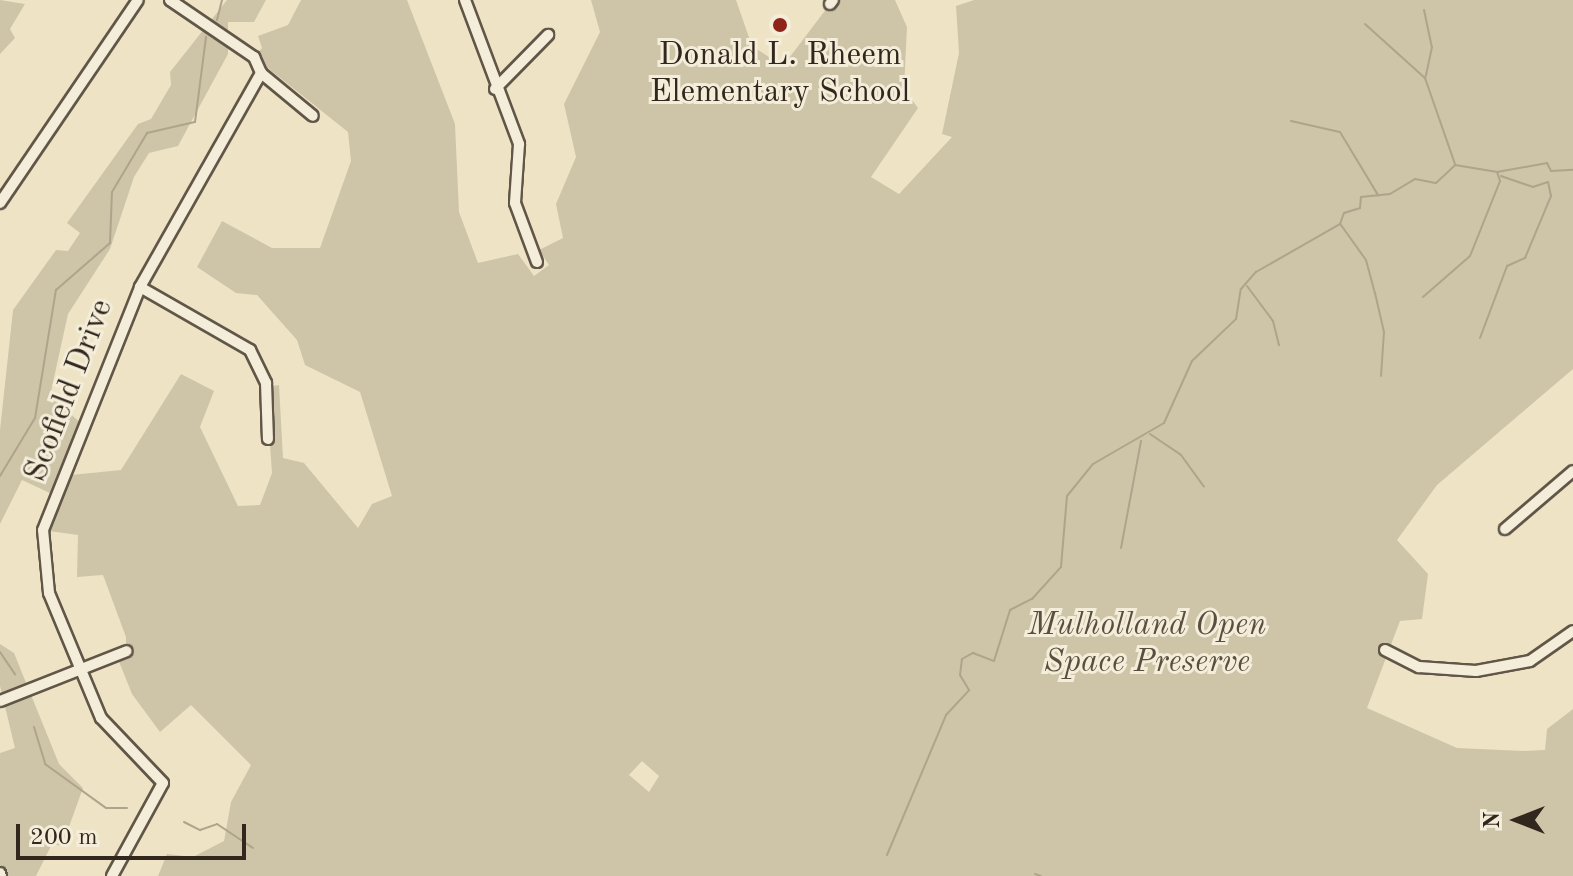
<!DOCTYPE html>
<style>
body{margin:0}
#map{position:relative;width:1573px;height:876px;overflow:hidden;background:#eee4c5;font-family:"Old Standard TT",serif}
div>[style]{position:absolute}
[style*='--x']{left:calc(var(--x)*1px);top:calc(var(--y)*1px);width:calc(var(--w)*1px);rotate:calc(var(--a)*1deg)}
.green>*{inset:0;background:#cec4a8}
.stream>*{height:2px;margin:-1px;padding:0 1px;transform-origin:1px;border-radius:1px;background:#aea48c}
.roads{filter:drop-shadow(2px 0 #615647) drop-shadow(-2px 0 #615647) drop-shadow(0 2px #615647) drop-shadow(0 -2px #615647)}
.minor>*{height:10px;margin:-5px;padding:0 5px;transform-origin:5px;border-radius:5px;background:#f4edd9}
.dots>*{width:22px;height:22px;translate:-50% -50%;box-sizing:border-box;border:4px solid #f4edd9;border-radius:50%}
span{translate:-50% -50%;white-space:nowrap;text-align:center;line-height:1.15;-webkit-text-stroke:6px #f4edd9;paint-order:stroke}
.poi-label{font-size:32px;color:#32271d}
.street-label{font-size:32px;color:#32271d}
.park-label{font-size:32px;color:#594e40;font-style:italic}
.north{position:absolute;left:1477px;top:780px;width:80px;height:80px;-webkit-text-stroke:6px #f4edd9;paint-order:stroke;rotate:270deg;font-size:22px;font-weight:700;line-height:32px;text-align:center;color:#32271d}
.north::after{content:'';display:block;margin:auto;width:28px;height:36px;background:#32271d;clip-path:polygon(50% 0,100% 100%,50% 72%,0 100%)}
.scale{position:absolute;left:16px;top:824px;width:230px;height:36px;box-sizing:border-box;border:4px solid #32271d;border-top:0;padding-left:10px;font-size:24px;line-height:28px;white-space:nowrap;color:#32271d;-webkit-text-stroke:6px #f4edd9;paint-order:stroke}
</style>
<div id="map">
<div class="green">
<i style="clip-path:polygon(0 0,25px 4px,10px 29px,15px 38px,0 54px)"></i>
<i style="clip-path:polygon(227px 0,266px 0,254px 22px,228px 22px,228px 54px,178px 146px,149px 153px,134px 177px,110px 249px,68px 314px,50px 396px,82px 424px,52px 494px,22px 480px,0 524px,0 430px,13px 310px,56px 250px,68px 251px,80px 233px,67px 223px,138px 124px,151px 119px,171px 85px,170px 72px)"></i>
<i style="clip-path:polygon(evenodd,301px 0,407px 0,455px 124px,459px 212px,478px 263px,518px 254px,534px 276px,549px 265px,539px 250px,563px 238px,556px 204px,576px 157px,564px 104px,600px 32px,591px 0,736px 0,752px 46px,783px 66px,833px 0,895px 0,907px 27px,904px 89px,918px 108px,871px 177px,899px 194px,952px 137px,942px 134px,959px 53px,956px 6px,974px 0,1573px 0,1573px 369px,1437px 485px,1397px 540px,1428px 574px,1422px 619px,1400px 621px,1367px 708px,1457px 748px,1523px 751px,1545px 750px,1547px 729px,1573px 709px,1573px 876px,158px 876px,167px 854px,193px 857px,224px 841px,231px 802px,251px 765px,191px 705px,160px 732px,132px 694px,116px 654px,126px 650px,126px 637px,103px 575px,77px 577px,78px 535px,49px 531px,71px 475px,121px 470px,181px 374px,214px 391px,200px 427px,238px 506px,260px 505px,272px 473px,266px 387px,279px 385px,283px 458px,304px 463px,358px 528px,372px 504px,392px 496px,360px 392px,305px 365px,297px 340px,257px 295px,236px 293px,197px 267px,222px 221px,272px 248px,320px 248px,351px 161px,348px 132px,254px 57px,262px 48px,258px 36px,288px 25px,301px 0,642px 761px,659px 776px,649px 792px,629px 775px,642px 761px)"></i>
<i style="clip-path:polygon(0 644px,14px 653px,59px 764px,83px 788px,62px 846px,52px 844px,36px 876px,0 876px,0 753px,15px 748px,0 686px)"></i>
</div>
<div class="stream">
<i style="--x:1424;--y:10;--w:38;--a:78"></i>
<i style="--x:1432;--y:47;--w:30;--a:102"></i>
<i style="--x:217;--y:20;--w:21;--a:-76"></i>
<i style="--x:1365;--y:24;--w:81;--a:42"></i>
<i style="--x:1425;--y:78;--w:91;--a:70.8"></i>
<i style="--x:1291;--y:121;--w:50;--a:12.7"></i>
<i style="--x:1340;--y:132;--w:74;--a:58.9"></i>
<i style="--x:1341;--y:225;--w:43;--a:54.5"></i>
<i style="--x:1366;--y:260;--w:34;--a:75"></i>
<i style="--x:1375;--y:293;--w:40;--a:77"></i>
<i style="--x:1384;--y:332;--w:44;--a:93.9"></i>
<i style="--x:1247;--y:286;--w:44;--a:53.4"></i>
<i style="--x:1273;--y:321;--w:25;--a:76"></i>
<i style="--x:1423;--y:297;--w:62;--a:-41.1"></i>
<i style="--x:1470;--y:256;--w:81;--a:-68.2"></i>
<i style="--x:1500;--y:181;--w:9;--a:-108"></i>
<i style="--x:1480;--y:338;--w:77;--a:-69.4"></i>
<i style="--x:1507;--y:266;--w:20;--a:-24"></i>
<i style="--x:1525;--y:258;--w:67;--a:-67.2"></i>
<i style="--x:1551;--y:196;--w:14;--a:-102"></i>
<i style="--x:1548;--y:182;--w:16;--a:162"></i>
<i style="--x:1533;--y:187;--w:34;--a:-161"></i>
<i style="--x:1150;--y:434;--w:37;--a:34"></i>
<i style="--x:1181;--y:455;--w:39;--a:54"></i>
<i style="--x:0;--y:476;--w:68;--a:-58.9"></i>
<i style="--x:35;--y:418;--w:130;--a:-80.7"></i>
<i style="--x:56;--y:290;--w:72;--a:-41"></i>
<i style="--x:110;--y:243;--w:51;--a:-87.8"></i>
<i style="--x:112;--y:192;--w:69;--a:-59.3"></i>
<i style="--x:147;--y:133;--w:49;--a:-12.9"></i>
<i style="--x:195;--y:122;--w:86;--a:-82.6"></i>
<i style="--x:1121;--y:548;--w:109;--a:-79.4"></i>
<i style="--x:0;--y:652;--w:27;--a:56"></i>
<i style="--x:34;--y:727;--w:39;--a:73"></i>
<i style="--x:45;--y:764;--w:75;--a:35.8"></i>
<i style="--x:106;--y:808;--w:21;--a:0"></i>
<i style="--x:184;--y:822;--w:18;--a:27"></i>
<i style="--x:200;--y:830;--w:18;--a:-19"></i>
<i style="--x:217;--y:824;--w:43;--a:33.7"></i>
<i style="--x:887;--y:855;--w:152;--a:-67.1"></i>
<i style="--x:946;--y:715;--w:34;--a:-47"></i>
<i style="--x:969;--y:690;--w:17;--a:-121"></i>
<i style="--x:960;--y:675;--w:16;--a:-83"></i>
<i style="--x:962;--y:659;--w:13;--a:-29"></i>
<i style="--x:973;--y:653;--w:22;--a:21"></i>
<i style="--x:994;--y:661;--w:53;--a:-72.6"></i>
<i style="--x:1010;--y:610;--w:25;--a:-27"></i>
<i style="--x:1032;--y:599;--w:43;--a:-47.8"></i>
<i style="--x:1061;--y:567;--w:71;--a:-85.2"></i>
<i style="--x:1067;--y:496;--w:41;--a:-50.9"></i>
<i style="--x:1093;--y:464;--w:82;--a:-30"></i>
<i style="--x:1164;--y:423;--w:68;--a:-65.7"></i>
<i style="--x:1192;--y:361;--w:61;--a:-43.7"></i>
<i style="--x:1236;--y:319;--w:30;--a:-81"></i>
<i style="--x:1241;--y:289;--w:23;--a:-49"></i>
<i style="--x:1256;--y:272;--w:97;--a:-29.7"></i>
<i style="--x:1340;--y:224;--w:12;--a:-70"></i>
<i style="--x:1344;--y:213;--w:17;--a:-17"></i>
<i style="--x:1360;--y:208;--w:11;--a:-85"></i>
<i style="--x:1361;--y:197;--w:29;--a:-6"></i>
<i style="--x:1390;--y:194;--w:29;--a:-31"></i>
<i style="--x:1415;--y:179;--w:21;--a:11"></i>
<i style="--x:1436;--y:183;--w:26;--a:-43"></i>
<i style="--x:1455;--y:165;--w:43;--a:9.5"></i>
<i style="--x:1497;--y:172;--w:51;--a:-10.2"></i>
<i style="--x:1547;--y:163;--w:9;--a:63"></i>
<i style="--x:1551;--y:171;--w:22;--a:-3"></i>
<i style="--x:1035;--y:874;--w:6;--a:18"></i>
</div>
<div class="roads">
<div class="minor">
<i style="--x:170;--y:0;--w:102;--a:34.2"></i>
<i style="--x:254;--y:57;--w:17;--a:66"></i>
<i style="--x:261;--y:73;--w:67;--a:39.6"></i>
<i style="--x:465;--y:0;--w:154;--a:69.4"></i>
<i style="--x:519;--y:144;--w:59;--a:93.9"></i>
<i style="--x:515;--y:203;--w:63;--a:69.6"></i>
<i style="--x:830;--y:4;--w:5;--a:-53"></i>
<i style="--x:495;--y:89;--w:76;--a:-45.5"></i>
<i style="--x:0;--y:203;--w:245;--a:-55.8"></i>
<i style="--x:140;--y:287;--w:127;--a:29.8"></i>
<i style="--x:250;--y:350;--w:37;--a:64"></i>
<i style="--x:266;--y:383;--w:56;--a:88"></i>
<i style="--x:1505;--y:529;--w:89;--a:-40.5"></i>
<i style="--x:1385;--y:650;--w:38;--a:27"></i>
<i style="--x:1419;--y:667;--w:57;--a:4"></i>
<i style="--x:1476;--y:671;--w:55;--a:-10.5"></i>
<i style="--x:1530;--y:661;--w:52;--a:-34.9"></i>
<i style="--x:0;--y:701;--w:136;--a:-21.5"></i>
<i style="--x:0;--y:873;--w:3;--a:72"></i>
<i style="--x:112;--y:876;--w:106;--a:-61.3"></i>
<i style="--x:163;--y:783;--w:90;--a:-133.6"></i>
<i style="--x:101;--y:718;--w:135;--a:-112.6"></i>
<i style="--x:49;--y:593;--w:63;--a:-95.4"></i>
<i style="--x:43;--y:530;--w:262;--a:-68.2"></i>
<i style="--x:140;--y:287;--w:246;--a:-60.5"></i>
</div>
</div>
<div class="dots">
<i style="left:780px;top:25px;background:#8f2418"></i>
</div>
<div class="poi-label">
<span style="left:780px;top:75px">Donald L. Rheem<br>Elementary School</span>
</div>
<div class="street-label">
<span style="left:70px;top:391px;rotate:-69deg">Scofield Drive</span>
</div>
<div class="park-label">
<span style="left:1147px;top:645px">Mulholland Open<br>Space Preserve</span>
</div>
<div class="north">N</div>
<div class="scale">200 m</div>
</div>
